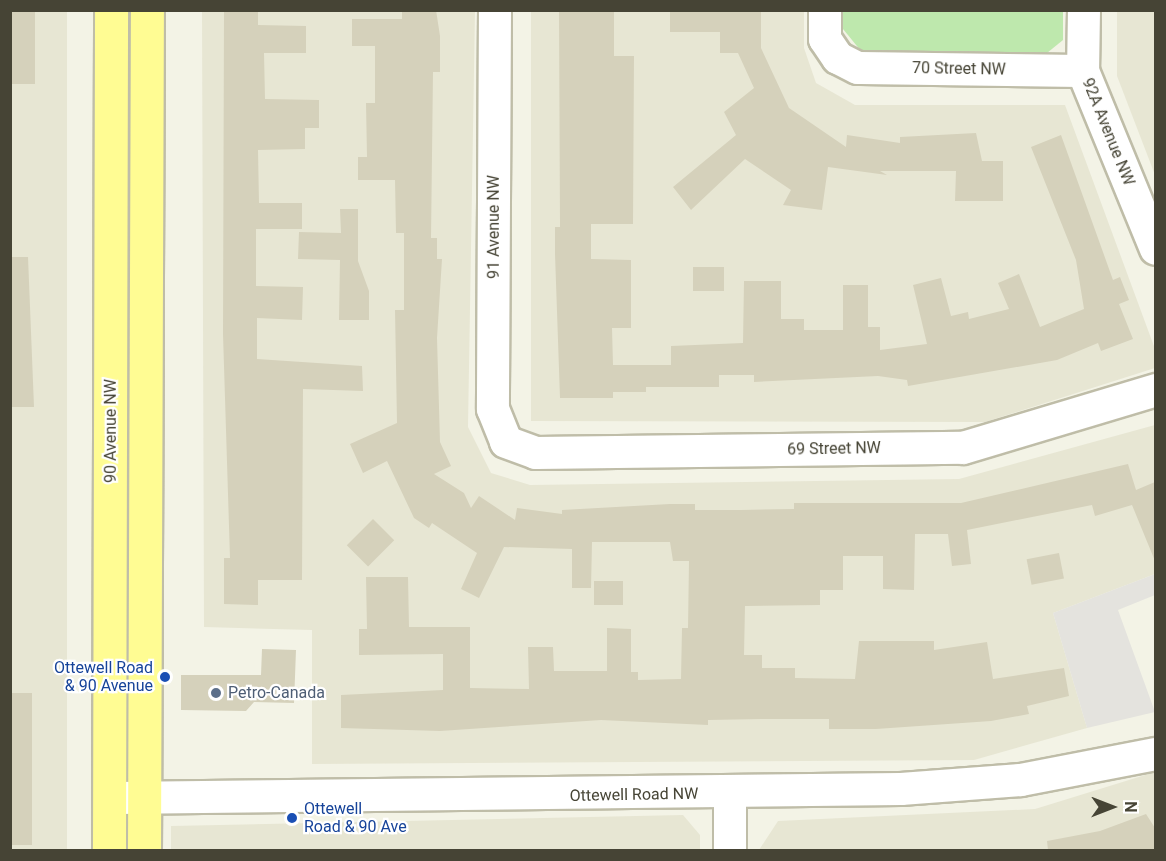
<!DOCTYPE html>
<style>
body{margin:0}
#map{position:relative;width:1166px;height:861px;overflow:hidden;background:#f3f3e6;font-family:Roboto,sans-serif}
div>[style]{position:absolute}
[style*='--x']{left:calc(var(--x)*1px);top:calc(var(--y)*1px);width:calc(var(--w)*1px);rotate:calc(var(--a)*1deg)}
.residential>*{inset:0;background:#e7e6d3;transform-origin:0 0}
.green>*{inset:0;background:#bee8ad}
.parking>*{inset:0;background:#e4e3de}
.building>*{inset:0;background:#d5d1bb;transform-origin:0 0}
.roads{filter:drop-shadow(2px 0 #bfbda8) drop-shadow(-2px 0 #bfbda8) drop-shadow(0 2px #bfbda8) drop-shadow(0 -2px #bfbda8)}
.minor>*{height:32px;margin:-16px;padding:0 16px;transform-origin:16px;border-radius:16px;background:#fff}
.major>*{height:33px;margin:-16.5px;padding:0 16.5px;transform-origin:16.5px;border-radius:16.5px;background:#fffc93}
.dots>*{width:16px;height:16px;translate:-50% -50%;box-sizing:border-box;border:3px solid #fff;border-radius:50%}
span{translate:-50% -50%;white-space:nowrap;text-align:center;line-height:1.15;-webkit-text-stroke:4.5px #fff;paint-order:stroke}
.street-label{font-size:16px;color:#464435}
.transit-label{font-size:16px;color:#164399}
.right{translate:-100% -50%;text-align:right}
.left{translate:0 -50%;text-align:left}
.service-label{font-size:16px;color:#4e5e75}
.frame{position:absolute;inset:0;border:12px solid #464435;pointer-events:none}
.north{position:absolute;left:1082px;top:777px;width:60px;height:60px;-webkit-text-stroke:4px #fff;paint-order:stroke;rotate:90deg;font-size:16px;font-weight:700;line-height:24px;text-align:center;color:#464435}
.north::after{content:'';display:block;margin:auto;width:21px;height:27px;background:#464435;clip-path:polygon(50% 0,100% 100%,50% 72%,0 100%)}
</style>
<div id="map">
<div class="residential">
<i style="left:10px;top:11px;width:57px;height:839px"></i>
<i style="clip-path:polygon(202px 11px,475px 11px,468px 427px,491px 473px,530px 485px,959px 479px,1155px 425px,1155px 574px,1053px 613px,1087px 728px,974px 760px,312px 764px,312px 630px,204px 627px)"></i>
<i style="clip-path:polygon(531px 11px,804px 11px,804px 48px,816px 83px,855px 105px,1065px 105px,1155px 349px,1155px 368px,985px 422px,531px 421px)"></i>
<i style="clip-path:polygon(1117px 11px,1155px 11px,1155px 175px,1117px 76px)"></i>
<i style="clip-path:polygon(1155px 772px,1155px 850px,759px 850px,778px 821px,1035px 809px)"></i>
<i style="clip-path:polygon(683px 815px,700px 835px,700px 850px,171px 850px,171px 826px)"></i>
</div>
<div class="green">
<i style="clip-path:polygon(843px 11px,1063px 11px,1063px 40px,1047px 53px,861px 51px,843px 29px)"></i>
</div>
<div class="parking">
<i style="clip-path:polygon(1155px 574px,1155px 595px,1118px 610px,1155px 712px,1087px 728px,1053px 613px)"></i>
</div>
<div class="building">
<i style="left:10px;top:10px;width:25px;height:74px"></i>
<i style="clip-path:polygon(224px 10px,258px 10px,258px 25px,306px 26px,306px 53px,264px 53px,265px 99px,319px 100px,319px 128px,305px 128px,305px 149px,258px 150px,259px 203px,302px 203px,302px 229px,256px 229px,256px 286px,303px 287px,302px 320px,257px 318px,257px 359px,362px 366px,363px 391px,303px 389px,302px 580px,258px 580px,258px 605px,224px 604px,224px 558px,230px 558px,223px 334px)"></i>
<i style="clip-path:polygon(402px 10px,436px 10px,440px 36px,440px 72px,433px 72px,431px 238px,437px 238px,437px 259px,442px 259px,437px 338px,440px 442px,451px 466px,434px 474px,464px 493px,471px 508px,479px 496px,515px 520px,517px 508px,562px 514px,562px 510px,670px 504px,695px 504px,695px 510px,741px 510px,794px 509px,794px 503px,961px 503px,1128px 464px,1136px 490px,1155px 482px,1155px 561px,1132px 505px,1095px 516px,1092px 505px,967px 530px,971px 564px,952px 566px,948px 534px,915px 534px,914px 590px,883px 589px,883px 556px,843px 556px,843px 590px,820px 590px,820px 605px,745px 606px,744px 655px,762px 655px,762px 668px,795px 668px,795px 678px,855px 679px,859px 641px,934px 641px,934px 650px,987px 642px,993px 679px,1064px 668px,1069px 696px,1027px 706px,1029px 714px,991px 721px,876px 729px,829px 729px,829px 719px,762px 719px,708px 720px,708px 725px,601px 720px,440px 731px,341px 728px,341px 695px,443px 690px,443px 654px,359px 655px,359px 629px,367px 629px,366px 577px,408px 577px,409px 627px,470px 627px,470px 688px,529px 689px,528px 647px,553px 647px,554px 671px,607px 671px,607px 628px,631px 629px,631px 672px,638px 672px,638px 680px,681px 679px,682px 628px,688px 628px,689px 561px,673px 561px,670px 542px,592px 542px,591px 588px,572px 588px,572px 549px,504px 547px,479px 598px,461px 589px,477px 553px,432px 523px,429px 528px,414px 518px,387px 461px,363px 473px,350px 444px,397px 423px,395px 310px,404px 310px,404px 233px,396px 233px,395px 180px,358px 180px,358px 157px,367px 157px,366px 103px,375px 103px,375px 46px,352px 46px,352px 19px,402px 19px)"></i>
<i style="clip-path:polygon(559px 10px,614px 10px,614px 56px,634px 56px,633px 224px,591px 224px,591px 259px,631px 260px,631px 328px,612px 328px,613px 365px,671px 365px,671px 346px,743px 343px,744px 281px,781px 281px,781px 319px,804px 319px,804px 330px,843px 330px,843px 285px,868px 285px,868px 327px,880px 327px,880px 350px,927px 344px,913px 285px,941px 278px,951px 316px,968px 312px,969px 319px,1009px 309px,998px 283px,1019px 274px,1040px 327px,1084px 309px,1076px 260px,1031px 147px,1061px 135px,1113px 280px,1120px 277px,1129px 300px,1119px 304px,1133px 339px,1101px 351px,1098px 343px,1057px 360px,908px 386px,907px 380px,878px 376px,754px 382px,754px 375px,719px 375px,719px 387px,646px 387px,646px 392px,613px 392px,613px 398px,560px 398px,555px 254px,555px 227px,560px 227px)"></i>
<i style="clip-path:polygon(670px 10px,761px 10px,761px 48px,789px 108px,846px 147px,847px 135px,900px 143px,900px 137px,976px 133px,982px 161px,1003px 161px,1003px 201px,955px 201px,956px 171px,880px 171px,887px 175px,828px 167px,822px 210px,783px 205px,791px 190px,745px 159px,691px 210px,673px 187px,736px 135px,724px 112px,754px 88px,738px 53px,720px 53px,720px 32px,670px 32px)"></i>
<i style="clip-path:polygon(340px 209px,358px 209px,358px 261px,369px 291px,369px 320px,339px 320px,340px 260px,298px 259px,299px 232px,341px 233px)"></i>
<i style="clip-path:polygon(10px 257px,28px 257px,34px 407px,10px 407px)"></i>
<i style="left:693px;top:267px;width:31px;height:24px"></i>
<i style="left:373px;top:519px;width:30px;height:37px;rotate:45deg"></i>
<i style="left:1059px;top:553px;width:26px;height:33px;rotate:79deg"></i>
<i style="left:594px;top:581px;width:29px;height:24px"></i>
<i style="clip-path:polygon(262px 649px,296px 650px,294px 703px,254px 702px,246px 711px,181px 710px,181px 675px,261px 675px)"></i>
<i style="left:10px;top:693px;width:22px;height:152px"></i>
<i style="clip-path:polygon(1146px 814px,1155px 828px,1155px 850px,1048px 850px,1047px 841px,1100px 831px)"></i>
</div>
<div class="roads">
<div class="minor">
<i style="--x:495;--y:10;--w:399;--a:90.3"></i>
<i style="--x:493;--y:409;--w:35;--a:68"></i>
<i style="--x:506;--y:442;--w:32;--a:20"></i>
<i style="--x:536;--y:453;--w:427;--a:-0.7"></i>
<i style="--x:963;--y:448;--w:202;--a:-16.7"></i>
<i style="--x:825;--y:10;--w:29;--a:90"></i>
<i style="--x:825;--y:39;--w:23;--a:56"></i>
<i style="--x:838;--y:58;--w:22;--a:27"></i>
<i style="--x:858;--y:68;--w:225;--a:0.8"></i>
<i style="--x:1084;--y:10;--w:61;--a:90.9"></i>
<i style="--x:1083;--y:71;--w:192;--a:67.7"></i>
<i style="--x:117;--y:798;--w:784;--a:-0.66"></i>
<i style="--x:901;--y:789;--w:120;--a:-4.3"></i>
<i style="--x:1021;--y:780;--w:137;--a:-10.9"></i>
<i style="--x:730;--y:850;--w:56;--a:-90"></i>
</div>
<div class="major">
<i style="--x:109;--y:850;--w:840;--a:-89.86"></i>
<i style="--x:144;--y:850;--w:840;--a:-89.8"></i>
</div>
</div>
<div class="dots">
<i style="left:165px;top:677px;background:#1a4fb4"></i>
<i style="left:216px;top:693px;background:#5c6f8a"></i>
<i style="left:292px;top:818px;background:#1a4fb4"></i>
</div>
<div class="street-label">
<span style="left:959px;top:69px;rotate:1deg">70 Street NW</span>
<span style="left:1108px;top:132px;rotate:68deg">92A Avenue NW</span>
<span style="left:494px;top:227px;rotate:-90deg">91 Avenue NW</span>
<span style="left:111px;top:431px;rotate:-90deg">90 Avenue NW</span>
<span style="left:834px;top:449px;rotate:-1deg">69 Street NW</span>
<span style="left:634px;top:795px;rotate:-1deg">Ottewell Road NW</span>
</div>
<div class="transit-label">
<span class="right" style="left:153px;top:677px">Ottewell Road<br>&amp; 90 Avenue</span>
<span class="left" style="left:304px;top:818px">Ottewell<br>Road &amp; 90 Ave</span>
</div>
<div class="service-label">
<span class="left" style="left:228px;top:693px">Petro-Canada</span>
</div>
<div class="frame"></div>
<div class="north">N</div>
</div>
